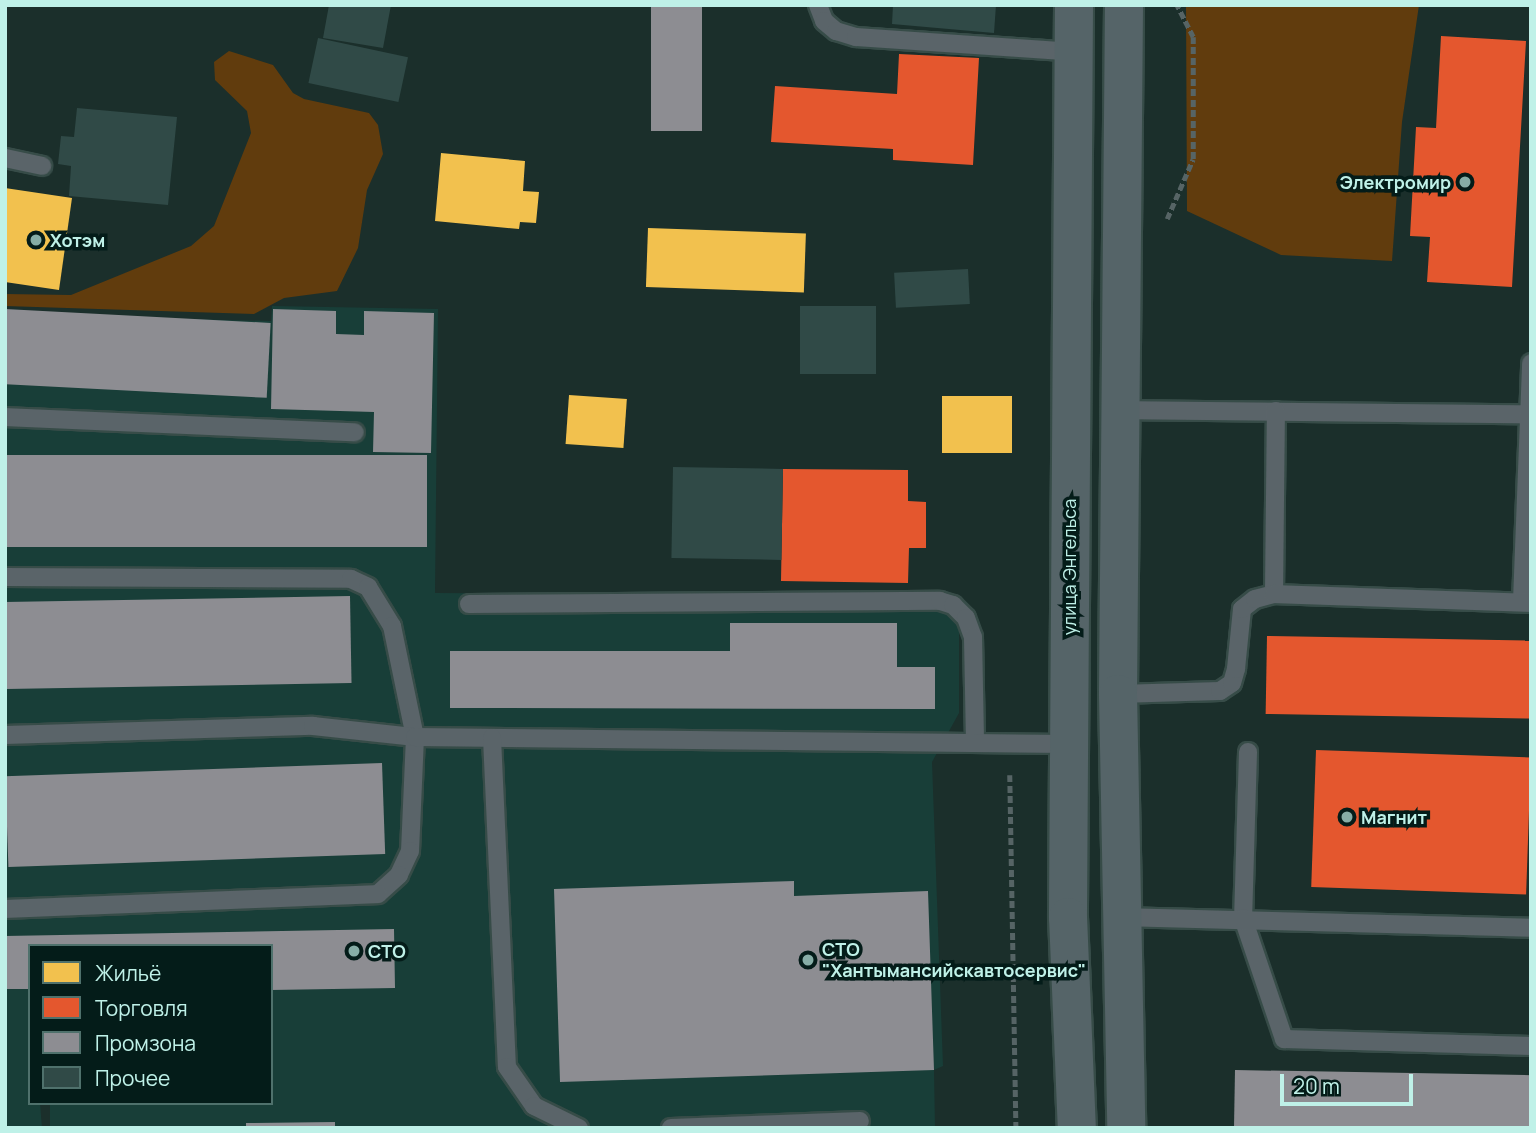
<!DOCTYPE html>
<meta charset="utf-8">
<style>
body{margin:0}
#map{position:relative;width:1536px;height:1133px;overflow:hidden;background:#1b2f2b;font-family:Manrope,sans-serif}
div>[style]{position:absolute}
[style*='--x']{left:calc(var(--x)*1px);top:calc(var(--y)*1px);width:calc(var(--w)*1px);rotate:calc(var(--a)*1deg)}
.built>*{inset:0;background:#183e38}
.green>*{inset:0;background:#613c0d}
.homes>*{inset:0;background:#f2c14e;transform-origin:0 0}
.shops>*{inset:0;background:#e4572e;transform-origin:0 0}
.industry>*{inset:0;background:#8d8d92;transform-origin:0 0}
.building>*{inset:0;background:#304a47;transform-origin:0 0}
.path>*{height:4.5px;margin-top:-2.25px;transform-origin:0;background:repeating-linear-gradient(90deg,#566465 0 7px,transparent 0 10.5px)}
.roads{filter:drop-shadow(2px 0 #374c48) drop-shadow(-2px 0 #374c48) drop-shadow(0 2px #374c48) drop-shadow(0 -2px #374c48)}
.lane>*{height:18px;margin:-9px;padding:0 9px;transform-origin:9px;border-radius:9px;background:#5a6469}
.primary>*{height:38px;margin:-19px;padding:0 19px;transform-origin:19px;border-radius:19px;background:#556468}
.dots>*{width:19px;height:19px;translate:-50% -50%;box-sizing:border-box;border:4px solid #041c19;border-radius:50%}
span{translate:-50% -50%;white-space:nowrap;text-align:center;line-height:1.15;-webkit-text-stroke:7px #041c19;paint-order:stroke}
.poi-label{font-size:18px;color:#bff1e8;font-weight:700}
.right{translate:-100% -50%;text-align:right}
.left{translate:0 -50%;text-align:left}
.street-label{font-size:18px;color:#bff1e8}
.frame{position:absolute;inset:0;border:7px solid #bff1e8;pointer-events:none}
.legend{position:absolute;left:28px;top:944px;width:245px;height:161px;box-sizing:border-box;background:#041c19;border:2px solid #4f716c;margin:0;padding:9px 12px;list-style:none;font-size:21px;color:#bff1e8}
.legend li{display:flex;align-items:center;gap:14px;height:35px}
.legend b{width:35px;border:2px solid #4f716c}
.scale{position:absolute;left:1280px;top:1074px;width:133px;height:32px;box-sizing:border-box;border:4px solid #bff1e8;border-top:0;padding-left:9px;font-size:21px;line-height:24px;white-space:nowrap;color:#bff1e8;-webkit-text-stroke:5px #041c19;paint-order:stroke}
</style>
<div id="map">
<div class="built">
<i style="clip-path:polygon(272px 306px,438px 309px,435px 593px,959px 597px,959px 713px,932px 762px,943px 1066px,934px 1070px,935px 1128px,50px 1128px,50px 1103px,271px 1103px,271px 946px,30px 946px,30px 1103px,40px 1103px,42px 1128px,5px 1128px,5px 315px,271px 321px)"></i>
</div>
<div class="green">
<i style="clip-path:polygon(1186px 5px,1419px 5px,1402px 122px,1392px 261px,1281px 255px,1187px 211px)"></i>
<i style="clip-path:polygon(229px 51px,273px 65px,293px 93px,304px 99px,369px 113px,378px 125px,383px 154px,367px 190px,358px 248px,337px 291px,284px 298px,254px 314px,5px 306px,5px 294px,71px 295px,191px 246px,214px 226px,251px 133px,247px 111px,215px 80px,214px 62px)"></i>
</div>
<div class="homes">
<i style="clip-path:polygon(441px 153px,525px 161px,523px 191px,539px 192px,536px 223px,520px 222px,519px 229px,435px 221px)"></i>
<i style="clip-path:polygon(5px 188px,72px 198px,59px 290px,5px 282px)"></i>
<i style="left:648px;top:228px;width:158px;height:59px;rotate:2deg"></i>
<i style="left:569px;top:395px;width:58px;height:49px;rotate:4deg"></i>
<i style="left:942px;top:396px;width:70px;height:57px"></i>
</div>
<div class="shops">
<i style="clip-path:polygon(1441px 36px,1526px 41px,1512px 287px,1427px 282px,1430px 237px,1410px 236px,1416px 127px,1436px 128px)"></i>
<i style="clip-path:polygon(899px 54px,979px 58px,973px 165px,893px 160px,893px 149px,771px 142px,775px 86px,897px 94px)"></i>
<i style="clip-path:polygon(783px 469px,908px 470px,908px 501px,926px 502px,926px 548px,909px 548px,908px 583px,781px 581px)"></i>
<i style="left:1267px;top:636px;width:264px;height:78px;rotate:1deg"></i>
<i style="left:1316px;top:750px;width:215px;height:137px;rotate:2deg"></i>
</div>
<div class="industry">
<i style="left:651px;top:5px;width:51px;height:126px"></i>
<i style="left:5px;top:309px;width:266px;height:75px;rotate:3deg"></i>
<i style="clip-path:polygon(273px 309px,336px 311px,336px 334px,364px 335px,364px 311px,434px 313px,431px 453px,373px 452px,374px 412px,271px 409px)"></i>
<i style="left:5px;top:455px;width:422px;height:92px"></i>
<i style="left:350px;top:596px;width:87px;height:345px;rotate:89deg"></i>
<i style="clip-path:polygon(730px 623px,897px 623px,897px 667px,935px 667px,935px 709px,450px 708px,450px 651px,730px 651px)"></i>
<i style="left:382px;top:763px;width:91px;height:377px;rotate:88deg"></i>
<i style="clip-path:polygon(794px 881px,794px 896px,928px 891px,934px 1070px,560px 1082px,554px 889px)"></i>
<i style="clip-path:polygon(394px 929px,395px 988px,271px 990px,271px 946px,30px 946px,30px 989px,5px 989px,5px 936px)"></i>
<i style="left:1235px;top:1070px;width:296px;height:58px;rotate:1deg"></i>
<i style="clip-path:polygon(335px 1122px,335px 1128px,246px 1128px,246px 1123px)"></i>
</div>
<div class="building">
<i style="clip-path:polygon(329px 5px,391px 5px,383px 48px,323px 38px)"></i>
<i style="clip-path:polygon(893px 5px,996px 5px,994px 33px,892px 24px)"></i>
<i style="left:318px;top:38px;width:92px;height:46px;rotate:12deg"></i>
<i style="clip-path:polygon(77px 108px,177px 117px,168px 205px,69px 196px,71px 166px,58px 164px,61px 136px,74px 137px)"></i>
<i style="left:968px;top:269px;width:35px;height:74px;rotate:87deg"></i>
<i style="left:800px;top:306px;width:76px;height:68px"></i>
<i style="left:673px;top:467px;width:110px;height:91px;rotate:1deg"></i>
</div>
<div class="path">
<i style="--x:1167;--y:219;--w:65;--a:-66.6"></i>
<i style="--x:1193;--y:159;--w:122;--a:-90"></i>
<i style="--x:1193;--y:37;--w:36;--a:-117"></i>
<i style="--x:1010;--y:775;--w:353;--a:89"></i>
</div>
<div class="roads">
<div class="lane">
<i style="--x:818;--y:5;--w:17;--a:69"></i>
<i style="--x:824;--y:21;--w:16;--a:40"></i>
<i style="--x:836;--y:31;--w:21;--a:17"></i>
<i style="--x:856;--y:37;--w:219;--a:3.9"></i>
<i style="--x:5;--y:158;--w:38;--a:12"></i>
<i style="--x:1119;--y:410;--w:412;--a:0.6"></i>
<i style="--x:5;--y:417;--w:350;--a:2.5"></i>
<i style="--x:5;--y:577;--w:346;--a:0.3"></i>
<i style="--x:351;--y:579;--w:19;--a:25"></i>
<i style="--x:368;--y:587;--w:46;--a:58.4"></i>
<i style="--x:392;--y:626;--w:113;--a:78.3"></i>
<i style="--x:415;--y:737;--w:114;--a:92.5"></i>
<i style="--x:410;--y:851;--w:26;--a:115"></i>
<i style="--x:399;--y:875;--w:28;--a:138"></i>
<i style="--x:378;--y:894;--w:373;--a:177.7"></i>
<i style="--x:1274;--y:594;--w:183;--a:-89.4"></i>
<i style="--x:1522;--y:602;--w:239;--a:-87.8"></i>
<i style="--x:469;--y:604;--w:471;--a:-0.4"></i>
<i style="--x:940;--y:601;--w:14;--a:17"></i>
<i style="--x:953;--y:605;--w:18;--a:45"></i>
<i style="--x:966;--y:618;--w:20;--a:70"></i>
<i style="--x:973;--y:637;--w:105;--a:88.9"></i>
<i style="--x:1118;--y:694;--w:102;--a:-1.7"></i>
<i style="--x:1220;--y:691;--w:14;--a:-34"></i>
<i style="--x:1232;--y:683;--w:15;--a:-74"></i>
<i style="--x:1236;--y:669;--w:60;--a:-84.3"></i>
<i style="--x:1242;--y:609;--w:16;--a:-38"></i>
<i style="--x:1255;--y:599;--w:20;--a:-15"></i>
<i style="--x:1274;--y:594;--w:257;--a:2"></i>
<i style="--x:5;--y:735;--w:308;--a:-1.7"></i>
<i style="--x:313;--y:726;--w:103;--a:6.2"></i>
<i style="--x:415;--y:737;--w:653;--a:0.61"></i>
<i style="--x:492;--y:738;--w:329;--a:87.4"></i>
<i style="--x:507;--y:1067;--w:47;--a:55.3"></i>
<i style="--x:534;--y:1106;--w:50;--a:26.1"></i>
<i style="--x:1248;--y:752;--w:166;--a:91.7"></i>
<i style="--x:1243;--y:918;--w:128;--a:71.3"></i>
<i style="--x:1284;--y:1039;--w:247;--a:1.6"></i>
<i style="--x:1119;--y:917;--w:412;--a:1.5"></i>
<i style="--x:671;--y:1128;--w:189;--a:-2.1"></i>
</div>
<div class="primary">
<i style="--x:1074;--y:5;--w:912;--a:90.38"></i>
<i style="--x:1068;--y:917;--w:211;--a:87.6"></i>
<i style="--x:1124;--y:5;--w:689;--a:90.5"></i>
<i style="--x:1118;--y:694;--w:434;--a:88.9"></i>
</div>
</div>
<div class="dots">
<i style="left:1465px;top:182px;background:#86ada6"></i>
<i style="left:36px;top:240px;background:#86ada6"></i>
<i style="left:1347px;top:817px;background:#86ada6"></i>
<i style="left:354px;top:951px;background:#86ada6"></i>
<i style="left:808px;top:960px;background:#86ada6"></i>
</div>
<div class="poi-label">
<span class="right" style="left:1451px;top:182px">Электромир</span>
<span class="left" style="left:50px;top:240px">Хотэм</span>
<span class="left" style="left:1361px;top:817px">Магнит</span>
<span class="left" style="left:822px;top:960px">СТО<br>"Хантымансийскавтосервис"</span>
<span class="left" style="left:368px;top:951px">СТО</span>
</div>
<div class="street-label">
<span style="left:1069px;top:567px;rotate:-90deg">улица Энгельса</span>
</div>
<div class="frame"></div>
<ul class="legend">
<li><b style="height:19px;background:#f2c14e"></b>Жильё</li>
<li><b style="height:19px;background:#e4572e"></b>Торговля</li>
<li><b style="height:19px;background:#8d8d92"></b>Промзона</li>
<li><b style="height:19px;background:#304a47"></b>Прочее</li>
</ul>
<div class="scale">20 m</div>
</div>
